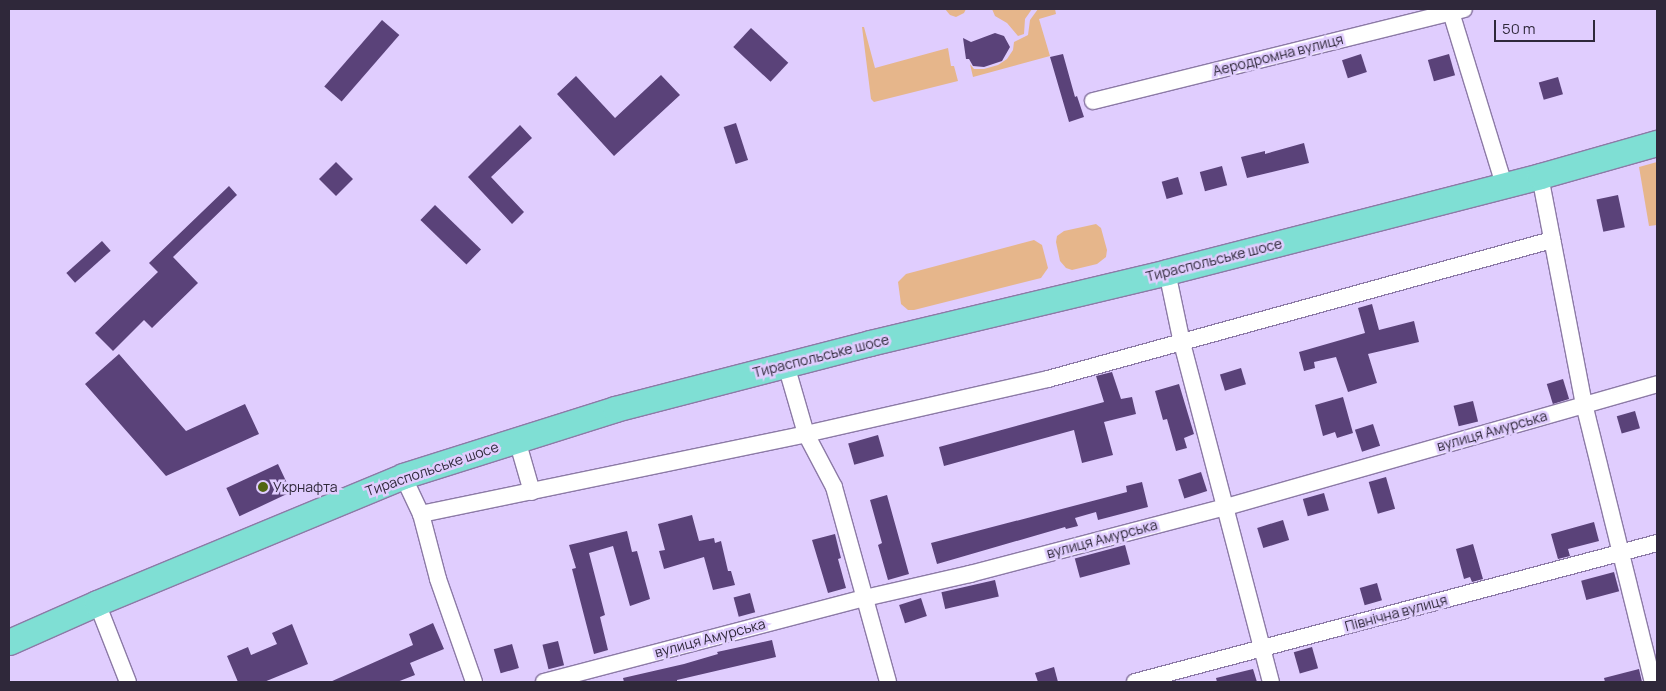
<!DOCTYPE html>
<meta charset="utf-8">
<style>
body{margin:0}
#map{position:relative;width:1666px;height:691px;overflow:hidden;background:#e0cdfe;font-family:Manrope,sans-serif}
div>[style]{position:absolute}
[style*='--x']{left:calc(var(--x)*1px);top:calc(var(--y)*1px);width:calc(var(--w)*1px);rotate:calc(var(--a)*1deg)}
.green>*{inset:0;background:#e6b68b}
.building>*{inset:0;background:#5a4279;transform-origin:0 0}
.roads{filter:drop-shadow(1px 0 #8c7aa6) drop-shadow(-1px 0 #8c7aa6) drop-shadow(0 1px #8c7aa6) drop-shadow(0 -1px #8c7aa6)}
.street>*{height:16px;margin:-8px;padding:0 8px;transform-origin:8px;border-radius:8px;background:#fff}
.primary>*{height:25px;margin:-12.5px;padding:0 12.5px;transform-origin:12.5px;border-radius:12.5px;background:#7fdfd4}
.dots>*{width:14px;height:14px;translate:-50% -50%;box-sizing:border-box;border:2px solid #e0cdfe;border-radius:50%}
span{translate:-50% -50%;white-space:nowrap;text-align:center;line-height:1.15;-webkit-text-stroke:5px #e0cdfe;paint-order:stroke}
.street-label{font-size:14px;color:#2f283a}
.poi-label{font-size:14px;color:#2f283a}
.left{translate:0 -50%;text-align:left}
.frame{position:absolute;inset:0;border:10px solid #2f283a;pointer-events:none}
.scale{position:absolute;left:1494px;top:20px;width:101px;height:22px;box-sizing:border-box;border:2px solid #2f283a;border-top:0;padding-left:6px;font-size:15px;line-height:18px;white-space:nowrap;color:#2f283a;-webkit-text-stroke:4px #e0cdfe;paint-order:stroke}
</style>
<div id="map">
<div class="green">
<i style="clip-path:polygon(945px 9px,966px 9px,964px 13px,956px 17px,950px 15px)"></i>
<i style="clip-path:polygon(992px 9px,1032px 9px,1025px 19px,1024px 34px,1018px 36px,1007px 23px,995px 16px)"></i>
<i style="clip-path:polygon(1038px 9px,1055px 9px,1056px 14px,1039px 19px,1050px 56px,973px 77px,970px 64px,974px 69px,984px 69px,998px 65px,1007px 59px,1013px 50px,1014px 42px,1028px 35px,1030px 20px)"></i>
<i style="clip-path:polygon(862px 27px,864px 27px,875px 68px,948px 48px,951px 66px,954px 66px,958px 81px,874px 102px,871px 99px)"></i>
<i style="clip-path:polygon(1657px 162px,1657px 225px,1649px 226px,1639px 167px)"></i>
<i style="clip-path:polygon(1096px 224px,1101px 228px,1107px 250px,1106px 257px,1097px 264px,1072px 270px,1066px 268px,1060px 261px,1056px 242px,1057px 236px,1064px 231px)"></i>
<i style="clip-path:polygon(1034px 240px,1042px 245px,1048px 268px,1041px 278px,914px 310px,908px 310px,901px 304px,898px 282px,906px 274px)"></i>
</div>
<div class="building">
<i style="left:382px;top:20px;width:23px;height:88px;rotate:41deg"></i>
<i style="left:751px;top:28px;width:51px;height:26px;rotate:43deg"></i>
<i style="clip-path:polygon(995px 33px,1004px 36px,1010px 47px,1002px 61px,984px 67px,973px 66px,969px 59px,966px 59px,963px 38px,971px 42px)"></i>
<i style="clip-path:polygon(1063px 54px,1075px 97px,1077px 96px,1084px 117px,1069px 122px,1050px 57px)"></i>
<i style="left:1361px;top:54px;width:19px;height:20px;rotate:72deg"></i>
<i style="left:1449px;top:54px;width:22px;height:22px;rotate:74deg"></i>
<i style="clip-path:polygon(661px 75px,680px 95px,614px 156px,557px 94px,576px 76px,615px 118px)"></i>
<i style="left:1558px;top:77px;width:18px;height:20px;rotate:74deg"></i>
<i style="left:736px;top:123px;width:39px;height:13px;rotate:72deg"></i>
<i style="clip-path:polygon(520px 125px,532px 138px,491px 177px,524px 212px,512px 224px,468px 177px)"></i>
<i style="clip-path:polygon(1304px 143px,1309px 163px,1247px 178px,1241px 157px,1265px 151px,1265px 154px)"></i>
<i style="left:336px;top:162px;width:24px;height:24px;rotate:45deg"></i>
<i style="left:1222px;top:166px;width:20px;height:23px;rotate:75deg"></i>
<i style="left:1178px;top:177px;width:18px;height:17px;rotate:74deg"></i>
<i style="clip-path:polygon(229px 186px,237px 195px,173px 257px,198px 283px,152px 328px,144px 320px,113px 351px,95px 333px,158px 272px,149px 263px)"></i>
<i style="left:1618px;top:195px;width:33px;height:22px;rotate:78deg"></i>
<i style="left:435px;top:205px;width:64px;height:21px;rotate:44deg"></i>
<i style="left:102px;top:241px;width:13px;height:48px;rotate:48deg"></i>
<i style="clip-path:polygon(1372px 304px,1379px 330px,1414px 321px,1419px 342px,1368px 354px,1377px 383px,1348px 392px,1336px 357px,1314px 362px,1315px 368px,1304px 371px,1299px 352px,1365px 333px,1358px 308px)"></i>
<i style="clip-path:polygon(119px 354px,186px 431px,245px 404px,259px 434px,166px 476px,85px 384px)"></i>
<i style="left:1241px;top:368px;width:17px;height:22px;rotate:73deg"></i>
<i style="clip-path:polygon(1112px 372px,1121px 399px,1132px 397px,1136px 414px,1104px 422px,1113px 455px,1082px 463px,1074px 430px,944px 466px,939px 447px,1104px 402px,1096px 376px)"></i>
<i style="left:1563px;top:379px;width:21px;height:17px;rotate:73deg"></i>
<i style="clip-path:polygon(1179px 384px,1194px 434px,1184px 438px,1187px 448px,1176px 451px,1167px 419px,1163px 420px,1155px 391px)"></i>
<i style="clip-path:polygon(1343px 397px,1353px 433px,1337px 438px,1335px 432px,1323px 436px,1315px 405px)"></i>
<i style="left:1473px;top:401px;width:21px;height:20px;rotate:76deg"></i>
<i style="left:1635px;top:411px;width:18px;height:19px;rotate:74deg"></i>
<i style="left:1373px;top:424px;width:23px;height:19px;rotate:72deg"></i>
<i style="left:878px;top:435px;width:22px;height:31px;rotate:74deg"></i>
<i style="left:278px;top:464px;width:31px;height:57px;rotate:65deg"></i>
<i style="left:1201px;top:472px;width:20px;height:24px;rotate:72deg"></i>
<i style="left:1386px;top:477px;width:33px;height:18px;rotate:74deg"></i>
<i style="clip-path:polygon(1142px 482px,1148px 507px,1098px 520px,1096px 512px,1075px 518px,1078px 526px,1066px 529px,1065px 527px,937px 564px,931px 543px,1127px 492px,1126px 486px)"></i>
<i style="left:1324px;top:493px;width:18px;height:22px;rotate:74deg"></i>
<i style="clip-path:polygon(887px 495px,909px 574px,888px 580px,878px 545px,882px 543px,870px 500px)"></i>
<i style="clip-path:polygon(692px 515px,699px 541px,714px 538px,715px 543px,721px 541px,728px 571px,731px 571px,735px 585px,713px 590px,704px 557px,664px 569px,659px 551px,665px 550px,658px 524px)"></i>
<i style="left:1283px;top:520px;width:21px;height:27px;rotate:73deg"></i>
<i style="clip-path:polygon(1594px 522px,1599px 541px,1568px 549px,1570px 556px,1558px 559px,1551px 534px)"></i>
<i style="clip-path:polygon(627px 531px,632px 552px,637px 551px,650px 599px,630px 606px,613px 546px,589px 553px,605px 615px,600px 617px,608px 650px,594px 654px,572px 569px,576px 568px,569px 545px)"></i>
<i style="clip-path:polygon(835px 534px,841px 558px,838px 559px,846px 588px,828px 593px,812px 540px)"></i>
<i style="clip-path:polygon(1473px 544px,1483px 579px,1472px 582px,1470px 577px,1464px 579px,1456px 549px)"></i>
<i style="left:1125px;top:545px;width:20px;height:52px;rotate:75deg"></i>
<i style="left:1614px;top:572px;width:20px;height:34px;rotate:75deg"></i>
<i style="left:995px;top:580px;width:17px;height:55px;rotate:77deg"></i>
<i style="left:1377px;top:583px;width:18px;height:18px;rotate:74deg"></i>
<i style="left:750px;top:593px;width:20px;height:17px;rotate:75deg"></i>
<i style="left:921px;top:598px;width:19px;height:23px;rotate:72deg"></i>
<i style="clip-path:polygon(433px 623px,444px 649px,410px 663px,415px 675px,397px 682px,330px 682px,413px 645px,409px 634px)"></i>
<i style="clip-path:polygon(292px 624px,308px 664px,264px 682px,238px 682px,227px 656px,248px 647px,251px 655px,277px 644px,272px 633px)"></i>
<i style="clip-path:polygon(772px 640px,776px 657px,677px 680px,677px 682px,624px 682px,623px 678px,684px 664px,718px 654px,717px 652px)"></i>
<i style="left:558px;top:641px;width:25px;height:16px;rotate:76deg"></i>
<i style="left:512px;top:644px;width:25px;height:19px;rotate:74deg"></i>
<i style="left:1312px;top:647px;width:22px;height:19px;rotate:74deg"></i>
<i style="clip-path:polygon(1054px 667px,1058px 682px,1038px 682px,1035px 673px)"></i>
<i style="clip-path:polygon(1253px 669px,1257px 682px,1217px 682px,1216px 678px)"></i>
<i style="clip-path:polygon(1639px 669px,1642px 682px,1605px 682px,1604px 678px)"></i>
</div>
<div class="roads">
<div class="street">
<i style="--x:1450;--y:9;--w:184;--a:72.9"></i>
<i style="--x:1093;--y:101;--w:382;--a:-13.9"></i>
<i style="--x:1540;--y:176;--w:232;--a:79.1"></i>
<i style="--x:1584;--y:404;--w:286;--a:76.1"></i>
<i style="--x:1167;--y:272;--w:73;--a:78.1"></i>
<i style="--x:1182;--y:343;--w:350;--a:75.3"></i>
<i style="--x:786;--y:365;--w:72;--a:73.8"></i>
<i style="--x:806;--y:434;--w:60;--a:62.2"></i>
<i style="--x:834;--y:487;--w:202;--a:74.5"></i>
<i style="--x:517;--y:440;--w:54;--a:73.9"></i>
<i style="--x:403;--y:476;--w:42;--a:64.7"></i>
<i style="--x:421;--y:514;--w:67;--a:75.3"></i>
<i style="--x:438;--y:579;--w:109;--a:70.7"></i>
<i style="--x:421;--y:514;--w:393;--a:-11.7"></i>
<i style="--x:806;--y:434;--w:248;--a:-12.8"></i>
<i style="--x:1048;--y:379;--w:523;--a:-15.42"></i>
<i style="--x:97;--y:603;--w:85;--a:68.6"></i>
<i style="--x:544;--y:682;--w:332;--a:-14.7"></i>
<i style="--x:865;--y:598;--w:108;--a:-12.9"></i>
<i style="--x:970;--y:574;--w:265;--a:-14.7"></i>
<i style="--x:1226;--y:507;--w:448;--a:-15.9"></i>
<i style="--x:1135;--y:682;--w:540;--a:-14.91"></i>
</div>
<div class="primary">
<i style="--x:9;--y:642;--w:96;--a:-23.9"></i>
<i style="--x:97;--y:603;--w:331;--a:-22.5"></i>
<i style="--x:403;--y:476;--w:222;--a:-17.5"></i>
<i style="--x:615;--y:409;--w:263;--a:-14.5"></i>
<i style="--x:870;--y:343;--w:305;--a:-13.4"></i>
<i style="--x:1167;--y:272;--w:385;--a:-14.4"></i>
<i style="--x:1540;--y:176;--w:122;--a:-15.8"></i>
</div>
</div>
<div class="dots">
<i style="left:263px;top:487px;background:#526613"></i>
</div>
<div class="street-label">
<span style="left:1278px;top:55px;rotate:-14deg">Аеродромна вулиця</span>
<span style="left:1214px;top:260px;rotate:-14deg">Тираспольське шосе</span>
<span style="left:821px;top:356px;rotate:-14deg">Тираспольське шосе</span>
<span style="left:1492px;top:431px;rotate:-16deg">вулиця Амурська</span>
<span style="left:432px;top:469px;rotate:-19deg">Тираспольське шосе</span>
<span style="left:1102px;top:539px;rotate:-15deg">вулиця Амурська</span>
<span style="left:1396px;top:613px;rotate:-15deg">Північна вулиця</span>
<span style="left:710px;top:638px;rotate:-15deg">вулиця Амурська</span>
</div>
<div class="poi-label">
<span class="left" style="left:273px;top:487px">Укрнафта</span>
</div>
<div class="frame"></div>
<div class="scale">50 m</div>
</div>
